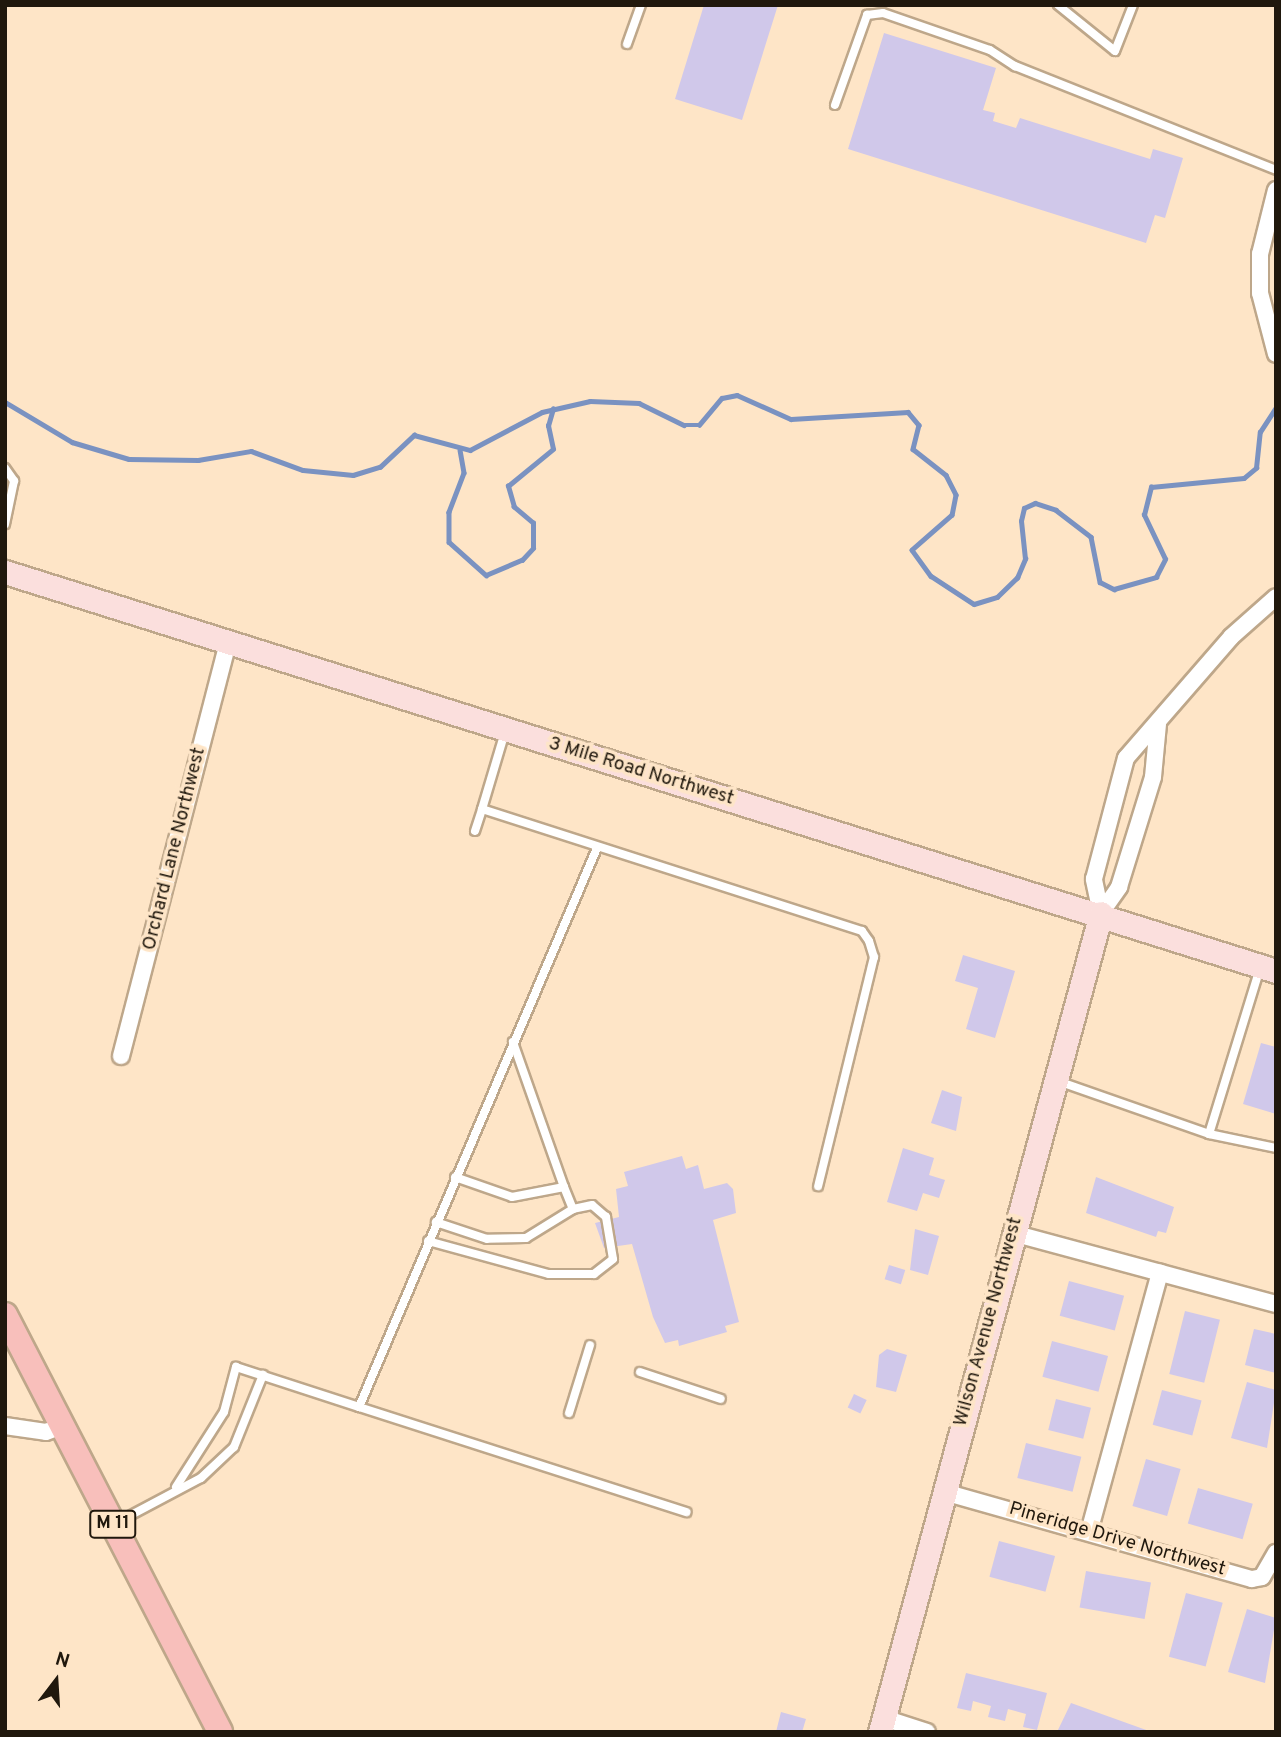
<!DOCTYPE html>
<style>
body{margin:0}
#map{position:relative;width:1281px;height:1737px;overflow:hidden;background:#fee5c7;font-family:Overpass,sans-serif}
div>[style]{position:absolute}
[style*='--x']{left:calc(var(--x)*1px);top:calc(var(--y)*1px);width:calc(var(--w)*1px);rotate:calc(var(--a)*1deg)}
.stream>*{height:4.5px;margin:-2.25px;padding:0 2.25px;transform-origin:2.25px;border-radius:2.25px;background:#7a92c1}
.building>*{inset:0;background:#d0c8ea;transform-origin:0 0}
.roads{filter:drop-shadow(2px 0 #bea78a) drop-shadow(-2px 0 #bea78a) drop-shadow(0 2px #bea78a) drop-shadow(0 -2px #bea78a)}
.lane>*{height:8px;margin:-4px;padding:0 4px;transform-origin:4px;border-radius:4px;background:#fff}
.street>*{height:16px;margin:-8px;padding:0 8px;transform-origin:8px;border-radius:8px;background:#fff}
.secondary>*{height:23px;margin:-11.5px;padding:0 11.5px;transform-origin:11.5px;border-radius:11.5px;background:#fbdfdd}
.primary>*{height:24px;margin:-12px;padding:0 12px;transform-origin:12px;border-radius:12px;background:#f8bfbb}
span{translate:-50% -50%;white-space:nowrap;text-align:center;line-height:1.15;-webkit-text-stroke:7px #fee5c7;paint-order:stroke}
.shield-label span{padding:2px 5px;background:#fee5c7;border:2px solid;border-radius:5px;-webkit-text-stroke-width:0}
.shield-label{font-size:18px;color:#20180d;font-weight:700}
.street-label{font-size:19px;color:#20180d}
.frame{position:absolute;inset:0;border:7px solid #20180d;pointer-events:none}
.north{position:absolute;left:21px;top:1646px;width:70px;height:70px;-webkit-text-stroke:5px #fee5c7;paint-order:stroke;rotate:17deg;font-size:19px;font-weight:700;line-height:28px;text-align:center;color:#20180d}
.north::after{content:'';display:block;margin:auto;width:24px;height:32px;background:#20180d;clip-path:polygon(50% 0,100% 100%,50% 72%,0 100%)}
</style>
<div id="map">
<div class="stream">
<i style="--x:5;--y:402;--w:78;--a:30.8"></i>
<i style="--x:72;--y:442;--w:59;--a:16.6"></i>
<i style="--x:129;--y:459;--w:69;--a:0.8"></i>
<i style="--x:198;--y:460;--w:54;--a:-9.6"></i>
<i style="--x:251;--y:451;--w:55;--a:20.1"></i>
<i style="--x:303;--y:470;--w:50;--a:5.7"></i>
<i style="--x:353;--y:475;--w:28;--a:-17"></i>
<i style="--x:380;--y:467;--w:47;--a:-43.3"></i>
<i style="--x:414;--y:435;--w:58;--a:15"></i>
<i style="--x:470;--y:450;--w:81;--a:-27.8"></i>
<i style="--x:542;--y:412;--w:49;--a:-12.9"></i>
<i style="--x:590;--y:401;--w:49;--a:2.3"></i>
<i style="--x:639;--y:403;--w:50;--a:26.1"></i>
<i style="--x:684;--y:425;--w:15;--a:0"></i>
<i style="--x:699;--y:425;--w:35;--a:-50"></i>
<i style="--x:722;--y:398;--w:15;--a:-11"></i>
<i style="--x:737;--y:395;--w:59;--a:24"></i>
<i style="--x:791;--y:419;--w:117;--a:-3.4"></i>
<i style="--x:908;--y:412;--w:17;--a:50"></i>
<i style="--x:919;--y:425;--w:25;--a:104"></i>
<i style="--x:913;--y:449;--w:42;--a:38.2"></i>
<i style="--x:946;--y:475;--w:22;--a:63"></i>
<i style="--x:956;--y:495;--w:20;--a:101"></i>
<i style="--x:952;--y:515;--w:53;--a:138.8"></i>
<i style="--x:912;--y:550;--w:32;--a:54"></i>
<i style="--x:931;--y:576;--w:51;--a:33.1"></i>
<i style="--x:974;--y:604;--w:24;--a:-17"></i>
<i style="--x:997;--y:597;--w:28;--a:-44"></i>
<i style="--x:1017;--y:578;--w:21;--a:-67"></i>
<i style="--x:1025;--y:559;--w:38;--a:-96"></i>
<i style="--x:1021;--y:521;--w:13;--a:-77"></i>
<i style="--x:1024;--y:508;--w:12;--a:-24"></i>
<i style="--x:1035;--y:503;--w:22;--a:18"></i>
<i style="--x:1056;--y:510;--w:44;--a:37.6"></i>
<i style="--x:1091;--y:537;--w:46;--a:78.7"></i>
<i style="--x:1100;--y:582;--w:16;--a:27"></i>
<i style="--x:1114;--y:589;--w:44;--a:-15.9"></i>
<i style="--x:1156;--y:577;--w:20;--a:-63"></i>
<i style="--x:1165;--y:559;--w:49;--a:-115.5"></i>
<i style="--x:1144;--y:515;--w:29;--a:-76"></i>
<i style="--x:1151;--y:487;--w:93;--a:-5.5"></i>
<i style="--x:1244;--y:478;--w:16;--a:-40"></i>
<i style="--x:1256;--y:468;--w:36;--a:-84"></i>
<i style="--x:1260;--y:432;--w:30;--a:-57"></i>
<i style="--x:460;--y:450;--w:23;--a:80"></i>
<i style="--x:464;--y:473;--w:42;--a:111"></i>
<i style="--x:449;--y:512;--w:30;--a:90"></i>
<i style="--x:449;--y:542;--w:50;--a:41.7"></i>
<i style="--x:486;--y:575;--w:39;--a:-23"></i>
<i style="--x:522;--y:560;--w:16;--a:-47"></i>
<i style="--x:533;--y:548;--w:25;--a:-90"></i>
<i style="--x:533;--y:523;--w:25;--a:-140"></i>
<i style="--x:514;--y:507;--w:22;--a:-106"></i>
<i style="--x:508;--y:486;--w:58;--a:-39.4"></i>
<i style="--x:553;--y:449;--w:24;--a:-102"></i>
<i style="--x:548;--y:426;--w:18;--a:-74"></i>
</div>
<div class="building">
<i style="clip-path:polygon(704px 5px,778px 5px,742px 120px,675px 99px)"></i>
<i style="clip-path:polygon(884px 33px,996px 68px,983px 110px,995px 113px,993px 121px,1016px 128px,1020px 118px,1150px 159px,1153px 149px,1183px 158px,1165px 218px,1155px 215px,1146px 243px,848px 149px)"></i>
<i style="clip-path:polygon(963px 955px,1015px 971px,995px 1038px,966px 1029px,978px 988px,955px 981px)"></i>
<i style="clip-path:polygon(1261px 1043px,1276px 1047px,1276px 1114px,1243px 1104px)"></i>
<i style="clip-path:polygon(942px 1090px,962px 1097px,956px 1131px,931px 1123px)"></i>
<i style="clip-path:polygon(903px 1148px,934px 1158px,929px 1175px,945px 1180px,939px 1198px,923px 1193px,917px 1211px,887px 1202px)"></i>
<i style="clip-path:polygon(682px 1156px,686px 1169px,698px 1165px,704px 1189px,727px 1183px,733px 1189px,736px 1213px,713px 1220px,739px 1322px,725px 1326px,727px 1332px,679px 1346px,678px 1340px,665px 1343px,653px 1317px,632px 1244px,604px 1248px,595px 1223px,619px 1217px,616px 1189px,628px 1186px,624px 1172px)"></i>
<i style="clip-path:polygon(1096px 1177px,1174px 1207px,1166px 1233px,1158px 1231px,1156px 1237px,1086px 1213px)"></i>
<i style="clip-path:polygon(915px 1229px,939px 1236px,928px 1275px,910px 1270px)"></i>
<i style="left:889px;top:1265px;width:17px;height:15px;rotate:17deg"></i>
<i style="left:1069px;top:1281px;width:57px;height:36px;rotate:15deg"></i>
<i style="left:1185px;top:1311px;width:36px;height:65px;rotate:14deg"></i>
<i style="clip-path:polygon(1254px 1329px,1276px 1334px,1276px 1373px,1245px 1365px)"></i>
<i style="left:1052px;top:1341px;width:58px;height:37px;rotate:15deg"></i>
<i style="clip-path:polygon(887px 1349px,907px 1355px,896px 1392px,876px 1387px,879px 1355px)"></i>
<i style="clip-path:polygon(1247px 1382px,1276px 1390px,1267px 1448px,1231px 1438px)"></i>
<i style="left:1162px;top:1390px;width:41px;height:36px;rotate:15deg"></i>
<i style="left:854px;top:1394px;width:14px;height:15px;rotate:25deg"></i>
<i style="left:1056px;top:1399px;width:36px;height:32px;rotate:14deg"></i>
<i style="left:1026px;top:1443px;width:57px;height:36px;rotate:14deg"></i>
<i style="left:1146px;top:1459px;width:36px;height:49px;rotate:16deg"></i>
<i style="left:1198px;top:1488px;width:57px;height:37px;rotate:16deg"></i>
<i style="left:999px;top:1541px;width:58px;height:37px;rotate:15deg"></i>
<i style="left:1086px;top:1571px;width:66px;height:37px;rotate:10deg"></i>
<i style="left:1186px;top:1593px;width:38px;height:66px;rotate:15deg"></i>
<i style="clip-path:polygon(1247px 1609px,1276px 1618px,1265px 1683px,1228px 1672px)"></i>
<i style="clip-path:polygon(966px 1673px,1047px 1693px,1037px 1730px,1023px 1727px,1026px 1714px,1008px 1709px,1005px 1721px,988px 1717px,991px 1706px,973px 1701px,971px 1711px,957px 1708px)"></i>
<i style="clip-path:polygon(1071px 1703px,1149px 1731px,1149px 1732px,1057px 1732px)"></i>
<i style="clip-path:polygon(781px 1712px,806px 1719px,802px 1732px,776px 1732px)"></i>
</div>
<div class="roads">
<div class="lane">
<i style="--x:1058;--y:5;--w:73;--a:38.9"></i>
<i style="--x:1115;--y:51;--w:49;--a:-68.6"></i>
<i style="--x:627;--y:44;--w:41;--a:-70.3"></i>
<i style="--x:835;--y:105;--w:96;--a:-70.4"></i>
<i style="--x:867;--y:15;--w:16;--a:-7"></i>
<i style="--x:883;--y:13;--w:113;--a:19.1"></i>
<i style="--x:990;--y:50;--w:30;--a:33"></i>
<i style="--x:1015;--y:66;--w:281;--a:21.7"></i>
<i style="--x:5;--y:468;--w:16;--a:55"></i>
<i style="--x:14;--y:481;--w:44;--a:101.8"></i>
<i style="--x:505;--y:732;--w:80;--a:106.6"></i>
<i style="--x:482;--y:809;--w:399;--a:17.8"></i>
<i style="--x:862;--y:931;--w:12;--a:55"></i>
<i style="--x:869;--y:941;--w:17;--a:73"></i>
<i style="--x:874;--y:957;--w:236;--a:103.7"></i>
<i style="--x:475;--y:831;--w:23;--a:-72"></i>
<i style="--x:1058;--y:1081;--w:160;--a:19.3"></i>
<i style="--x:1209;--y:1134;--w:174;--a:-72.9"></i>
<i style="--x:1209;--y:1134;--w:68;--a:11.8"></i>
<i style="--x:455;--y:1177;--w:60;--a:19.3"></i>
<i style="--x:512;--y:1197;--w:53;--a:-10.9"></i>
<i style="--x:564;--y:1187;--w:154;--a:-109.4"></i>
<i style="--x:564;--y:1187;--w:24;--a:68"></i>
<i style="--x:428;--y:1241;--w:125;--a:15.3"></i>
<i style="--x:549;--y:1274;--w:45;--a:0"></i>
<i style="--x:594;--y:1274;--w:24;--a:-38"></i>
<i style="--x:613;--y:1259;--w:43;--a:-99.5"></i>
<i style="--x:606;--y:1217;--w:18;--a:-139"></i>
<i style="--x:592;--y:1205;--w:19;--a:168"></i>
<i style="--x:573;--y:1209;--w:55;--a:148.3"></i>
<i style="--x:526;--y:1238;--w:39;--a:179"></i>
<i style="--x:487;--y:1239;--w:54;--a:-161.6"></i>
<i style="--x:640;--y:1372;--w:85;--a:18.4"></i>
<i style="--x:359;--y:1407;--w:344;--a:17.8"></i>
<i style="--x:569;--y:1413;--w:71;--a:-72.8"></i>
<i style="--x:176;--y:1487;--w:89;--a:-57.4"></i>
<i style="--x:224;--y:1412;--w:47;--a:-75.1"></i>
<i style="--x:236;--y:1367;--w:129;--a:18"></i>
<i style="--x:359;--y:1407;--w:608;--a:-66.94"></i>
<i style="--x:116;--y:1523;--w:96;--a:-27.9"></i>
<i style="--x:201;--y:1478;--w:45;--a:-43.2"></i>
<i style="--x:234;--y:1447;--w:78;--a:-68.1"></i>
</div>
<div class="street">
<i style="--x:1276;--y:190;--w:66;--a:104"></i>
<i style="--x:1260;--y:254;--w:39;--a:90"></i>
<i style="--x:1260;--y:293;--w:63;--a:75.3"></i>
<i style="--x:1101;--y:913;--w:35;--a:-102"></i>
<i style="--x:1094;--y:879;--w:125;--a:-75.2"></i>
<i style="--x:1126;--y:758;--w:160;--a:-49"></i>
<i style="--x:1231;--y:637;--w:60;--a:-41.6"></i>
<i style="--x:1101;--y:913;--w:32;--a:-55"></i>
<i style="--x:1119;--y:887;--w:115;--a:-72.8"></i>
<i style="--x:1153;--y:777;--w:53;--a:-84.6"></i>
<i style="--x:121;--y:1056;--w:428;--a:-75.5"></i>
<i style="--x:1013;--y:1233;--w:272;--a:15.1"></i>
<i style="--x:5;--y:1426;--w:41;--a:8.3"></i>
<i style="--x:46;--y:1432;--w:17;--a:-21"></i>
<i style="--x:944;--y:1492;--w:320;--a:15.8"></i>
<i style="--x:1252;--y:1579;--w:10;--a:-11"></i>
<i style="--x:1262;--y:1577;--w:28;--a:-60"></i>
<i style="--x:1089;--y:1532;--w:269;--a:-74.7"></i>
<i style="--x:884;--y:1718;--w:45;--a:18"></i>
</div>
<div class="secondary">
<i style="--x:5;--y:572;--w:1332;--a:17.43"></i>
<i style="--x:880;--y:1732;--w:848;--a:-74.9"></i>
</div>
<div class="primary">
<i style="--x:5;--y:1315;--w:469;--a:62.7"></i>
</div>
</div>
<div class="shield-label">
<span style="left:113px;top:1524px">M 11</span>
</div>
<div class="street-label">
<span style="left:641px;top:772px;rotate:17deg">3 Mile Road Northwest</span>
<span style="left:175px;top:849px;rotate:-76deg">Orchard Lane Northwest</span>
<span style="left:989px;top:1322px;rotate:-75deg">Wilson Avenue Northwest</span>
<span style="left:1117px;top:1540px;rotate:16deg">Pineridge Drive Northwest</span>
</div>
<div class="frame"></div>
<div class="north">N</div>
</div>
